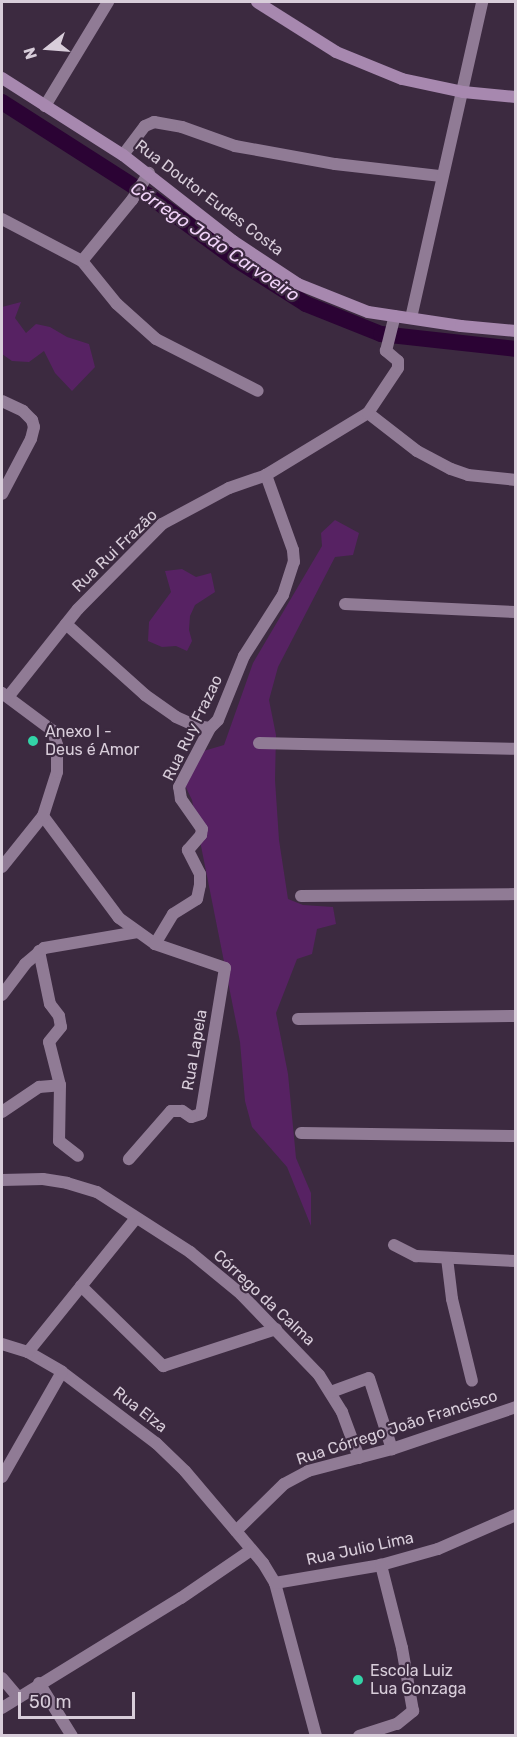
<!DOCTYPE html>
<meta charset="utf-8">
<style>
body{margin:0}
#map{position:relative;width:517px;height:1737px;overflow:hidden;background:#3c2a40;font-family:Rubik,sans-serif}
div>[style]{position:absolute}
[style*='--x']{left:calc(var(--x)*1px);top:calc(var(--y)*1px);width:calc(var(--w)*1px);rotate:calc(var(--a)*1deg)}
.green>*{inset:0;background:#572263}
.canal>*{height:16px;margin:-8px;padding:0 8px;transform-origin:8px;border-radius:8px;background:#2b0334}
.street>*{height:12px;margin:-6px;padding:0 6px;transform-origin:6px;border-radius:6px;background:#907b95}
.secondary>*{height:12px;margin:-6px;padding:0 6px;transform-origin:6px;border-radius:6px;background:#a788af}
.dots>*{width:16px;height:16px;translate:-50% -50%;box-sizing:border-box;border:3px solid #3c2a40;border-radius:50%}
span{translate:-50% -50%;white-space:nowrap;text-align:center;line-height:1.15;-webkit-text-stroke:4.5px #3c2a40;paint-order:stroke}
.street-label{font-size:16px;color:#d8cdda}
.poi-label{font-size:16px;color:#d8cdda}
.left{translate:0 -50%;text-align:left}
.water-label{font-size:18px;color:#f1d3f9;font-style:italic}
.frame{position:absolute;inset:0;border:3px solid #d8cdda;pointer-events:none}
.north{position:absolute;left:18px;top:18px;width:60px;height:60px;-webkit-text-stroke:4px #3c2a40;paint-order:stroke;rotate:253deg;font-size:16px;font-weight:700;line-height:24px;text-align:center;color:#d8cdda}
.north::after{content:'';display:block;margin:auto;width:21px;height:27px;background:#d8cdda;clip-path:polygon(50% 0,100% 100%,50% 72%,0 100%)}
.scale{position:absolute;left:18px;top:1692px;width:117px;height:27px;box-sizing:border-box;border:3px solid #d8cdda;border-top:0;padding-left:8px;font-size:18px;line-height:21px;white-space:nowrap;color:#d8cdda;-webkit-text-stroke:4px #3c2a40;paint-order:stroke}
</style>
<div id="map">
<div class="green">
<i style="clip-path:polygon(21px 302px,15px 318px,26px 333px,36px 324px,50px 327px,67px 337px,89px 344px,95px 367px,72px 391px,55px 373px,44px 351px,29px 362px,12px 361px,2px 354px,2px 307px)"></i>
<i style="clip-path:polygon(335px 520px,359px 533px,353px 555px,335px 557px,278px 667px,269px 700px,276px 735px,275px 780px,279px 840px,288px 899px,303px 905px,333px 907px,336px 924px,317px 929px,312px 954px,297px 959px,276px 1013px,288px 1074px,296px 1158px,311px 1193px,311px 1226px,287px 1167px,252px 1127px,245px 1101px,240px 1042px,202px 851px,192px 800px,180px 775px,200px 752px,224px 745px,253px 663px,322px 546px,321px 533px)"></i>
<i style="clip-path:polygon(182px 569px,196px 577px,211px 573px,215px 592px,195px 605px,190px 616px,189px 630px,192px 641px,187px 651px,176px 646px,162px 647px,148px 641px,149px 622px,171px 592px,165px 571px)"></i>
</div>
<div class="canal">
<i style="--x:2;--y:102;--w:178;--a:32.6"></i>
<i style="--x:152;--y:198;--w:103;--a:36.3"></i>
<i style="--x:235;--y:259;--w:84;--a:32.4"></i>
<i style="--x:306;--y:304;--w:81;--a:21.8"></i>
<i style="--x:381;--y:334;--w:136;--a:6.3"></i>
</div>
<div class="street">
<i style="--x:45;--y:106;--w:122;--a:-58.8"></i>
<i style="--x:123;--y:155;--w:36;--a:-53"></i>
<i style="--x:145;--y:126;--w:10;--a:-24"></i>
<i style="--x:154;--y:122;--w:28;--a:10"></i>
<i style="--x:182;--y:127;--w:56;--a:19.7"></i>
<i style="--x:235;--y:146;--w:102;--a:10.2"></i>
<i style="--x:335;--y:164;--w:107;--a:6.5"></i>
<i style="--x:2;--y:219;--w:90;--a:27.7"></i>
<i style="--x:82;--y:261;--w:55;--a:50.9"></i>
<i style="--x:117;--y:304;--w:52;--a:41.9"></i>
<i style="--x:156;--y:339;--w:114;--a:27"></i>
<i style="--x:82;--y:261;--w:79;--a:-50.7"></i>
<i style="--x:132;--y:200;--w:32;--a:-58"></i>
<i style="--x:411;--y:318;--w:324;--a:-77.3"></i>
<i style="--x:2;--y:401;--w:23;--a:25"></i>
<i style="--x:23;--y:411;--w:13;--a:45"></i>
<i style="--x:32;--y:420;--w:7;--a:74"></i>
<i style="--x:34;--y:427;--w:12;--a:104"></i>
<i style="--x:31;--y:439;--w:62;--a:117.8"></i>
<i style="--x:368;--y:413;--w:62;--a:37.8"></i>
<i style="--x:417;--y:451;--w:38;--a:28"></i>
<i style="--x:451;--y:469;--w:18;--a:19"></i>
<i style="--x:468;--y:475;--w:48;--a:5.9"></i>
<i style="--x:345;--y:604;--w:171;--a:2.7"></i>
<i style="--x:66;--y:624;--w:106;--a:41.9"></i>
<i style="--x:145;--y:695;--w:38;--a:35"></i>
<i style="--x:176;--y:717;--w:22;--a:24"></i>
<i style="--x:196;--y:726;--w:14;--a:8"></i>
<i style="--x:8;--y:697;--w:112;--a:-51.5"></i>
<i style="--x:78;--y:609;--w:120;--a:-45.3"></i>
<i style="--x:162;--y:524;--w:76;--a:-28.2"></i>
<i style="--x:229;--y:488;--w:39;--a:-19"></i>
<i style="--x:266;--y:475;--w:119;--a:-31.3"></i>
<i style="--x:368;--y:413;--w:54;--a:-56.3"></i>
<i style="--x:398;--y:368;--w:7;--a:-90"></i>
<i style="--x:398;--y:361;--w:16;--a:-140"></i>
<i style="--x:386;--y:351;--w:36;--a:-76"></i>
<i style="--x:259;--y:743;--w:257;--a:1.3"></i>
<i style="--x:43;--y:816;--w:127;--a:53.3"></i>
<i style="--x:119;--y:918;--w:44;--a:35.8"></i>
<i style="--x:155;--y:944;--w:74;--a:18.9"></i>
<i style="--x:225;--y:968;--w:148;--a:99.3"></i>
<i style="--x:201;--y:1114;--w:10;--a:163"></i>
<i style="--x:191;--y:1117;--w:11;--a:-146"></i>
<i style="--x:182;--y:1111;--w:11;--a:180"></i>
<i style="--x:171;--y:1111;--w:64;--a:131.2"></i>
<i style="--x:2;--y:867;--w:65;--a:-51.2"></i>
<i style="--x:43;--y:816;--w:46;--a:-72.3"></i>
<i style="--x:57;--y:772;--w:27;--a:-90"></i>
<i style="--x:57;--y:745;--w:15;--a:-106"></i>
<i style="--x:53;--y:731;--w:64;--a:-143.3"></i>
<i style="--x:301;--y:896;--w:215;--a:-0.5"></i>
<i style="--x:155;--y:944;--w:35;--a:-59"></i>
<i style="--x:173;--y:914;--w:28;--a:-32"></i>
<i style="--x:197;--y:899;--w:14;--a:-78"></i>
<i style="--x:200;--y:885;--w:11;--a:-90"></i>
<i style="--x:200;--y:874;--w:27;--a:-117"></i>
<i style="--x:188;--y:850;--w:20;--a:-49"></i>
<i style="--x:201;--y:835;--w:6;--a:-81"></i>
<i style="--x:202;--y:829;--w:37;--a:-125"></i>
<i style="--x:181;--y:799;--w:12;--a:-99"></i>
<i style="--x:179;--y:787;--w:67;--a:-62.3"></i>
<i style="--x:210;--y:728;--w:11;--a:-45"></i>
<i style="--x:218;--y:720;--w:69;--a:-67.9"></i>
<i style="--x:244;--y:656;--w:72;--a:-57.4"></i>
<i style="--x:283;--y:595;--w:35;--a:-72"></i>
<i style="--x:294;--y:562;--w:12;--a:-95"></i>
<i style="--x:293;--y:550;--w:80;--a:-109.8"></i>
<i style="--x:39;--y:951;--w:54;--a:78.3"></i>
<i style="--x:50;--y:1004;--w:15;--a:53"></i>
<i style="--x:59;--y:1016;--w:11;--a:80"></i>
<i style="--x:61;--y:1027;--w:19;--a:129"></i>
<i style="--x:49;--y:1042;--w:44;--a:75.7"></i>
<i style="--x:60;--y:1085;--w:56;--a:91"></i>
<i style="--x:59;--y:1141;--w:24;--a:38"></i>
<i style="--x:2;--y:995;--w:39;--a:-53"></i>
<i style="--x:25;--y:964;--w:25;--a:-40"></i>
<i style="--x:44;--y:948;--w:95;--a:-9.7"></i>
<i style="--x:298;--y:1019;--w:218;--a:-0.8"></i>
<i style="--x:2;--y:1112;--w:45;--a:-34"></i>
<i style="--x:39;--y:1087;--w:21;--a:-5"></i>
<i style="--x:301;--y:1133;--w:215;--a:0.8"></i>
<i style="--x:2;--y:1180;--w:41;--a:-1.4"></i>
<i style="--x:43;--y:1179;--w:24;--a:9"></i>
<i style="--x:67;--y:1183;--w:31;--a:17"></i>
<i style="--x:97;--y:1192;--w:111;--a:32.8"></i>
<i style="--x:190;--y:1252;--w:66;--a:39.5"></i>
<i style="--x:241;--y:1294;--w:112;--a:46.1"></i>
<i style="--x:319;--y:1375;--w:44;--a:58.1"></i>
<i style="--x:342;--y:1412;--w:49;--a:69.7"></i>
<i style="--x:394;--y:1245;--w:25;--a:27"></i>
<i style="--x:416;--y:1256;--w:100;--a:2.9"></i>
<i style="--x:447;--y:1258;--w:41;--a:83"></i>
<i style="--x:452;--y:1299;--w:84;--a:76.3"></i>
<i style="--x:81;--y:1286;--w:115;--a:44.3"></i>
<i style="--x:163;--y:1366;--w:119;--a:-18.1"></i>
<i style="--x:2;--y:1344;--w:27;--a:17"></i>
<i style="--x:28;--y:1352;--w:39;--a:30"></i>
<i style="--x:62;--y:1372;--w:118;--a:37.1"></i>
<i style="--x:156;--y:1443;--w:40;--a:44"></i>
<i style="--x:185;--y:1471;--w:121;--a:49.7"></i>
<i style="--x:263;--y:1563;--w:23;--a:59"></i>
<i style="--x:275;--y:1583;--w:158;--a:75"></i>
<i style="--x:28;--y:1352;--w:172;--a:-51.1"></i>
<i style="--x:331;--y:1392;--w:40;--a:-20.2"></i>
<i style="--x:369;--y:1378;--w:75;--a:72.1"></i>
<i style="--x:2;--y:1477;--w:121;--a:-60.3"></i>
<i style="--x:236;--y:1531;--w:67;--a:-44.4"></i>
<i style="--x:284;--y:1484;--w:27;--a:-28"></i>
<i style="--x:308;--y:1471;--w:87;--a:-14.7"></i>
<i style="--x:392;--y:1449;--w:131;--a:-18.7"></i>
<i style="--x:275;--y:1583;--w:108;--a:-9.6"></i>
<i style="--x:381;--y:1565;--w:59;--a:-15.7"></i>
<i style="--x:438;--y:1549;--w:85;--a:-23.6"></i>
<i style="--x:2;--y:1678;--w:23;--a:50"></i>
<i style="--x:39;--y:1683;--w:62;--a:58.1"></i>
<i style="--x:2;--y:1708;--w:210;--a:-31.6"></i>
<i style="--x:181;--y:1598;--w:85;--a:-34.4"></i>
<i style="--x:359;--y:1736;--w:40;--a:-18"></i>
<i style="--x:397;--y:1724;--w:21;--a:-39"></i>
<i style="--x:413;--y:1711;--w:64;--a:-99.9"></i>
<i style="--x:402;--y:1648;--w:86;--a:-104.2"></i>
</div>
<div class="secondary">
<i style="--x:257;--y:2;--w:93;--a:32.3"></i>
<i style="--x:336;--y:52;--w:71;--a:22.2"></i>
<i style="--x:402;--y:79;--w:62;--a:12"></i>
<i style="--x:463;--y:92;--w:53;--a:5.4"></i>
<i style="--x:2;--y:78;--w:143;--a:32.5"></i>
<i style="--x:123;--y:155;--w:140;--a:38"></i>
<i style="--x:233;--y:241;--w:78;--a:33.5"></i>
<i style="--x:298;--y:284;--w:75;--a:21.8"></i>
<i style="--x:368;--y:312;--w:94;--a:8.6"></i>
<i style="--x:461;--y:326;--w:55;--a:5.2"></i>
</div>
<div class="dots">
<i style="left:33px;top:741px;background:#33d4a8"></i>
<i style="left:358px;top:1680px;background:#33d4a8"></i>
</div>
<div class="street-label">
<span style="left:209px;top:198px;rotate:37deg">Rua Doutor Eudes Costa</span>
<span style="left:115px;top:551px;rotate:-44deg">Rua Rui Frazão</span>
<span style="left:193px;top:728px;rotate:-64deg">Rua Ruy Frazao</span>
<span style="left:195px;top:1050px;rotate:-80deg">Rua Lapela</span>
<span style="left:264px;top:1298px;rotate:43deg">Córrego da Calma</span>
<span style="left:140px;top:1410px;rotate:38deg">Rua Elza</span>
<span style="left:397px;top:1428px;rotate:-18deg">Rua Córrego João Francisco</span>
<span style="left:360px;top:1549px;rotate:-12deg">Rua Julio Lima</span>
</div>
<div class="poi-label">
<span class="left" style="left:45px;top:741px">Anexo I -<br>Deus é Amor</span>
<span class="left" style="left:370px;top:1680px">Escola Luiz<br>Lua Gonzaga</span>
</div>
<div class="water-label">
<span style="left:215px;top:242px;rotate:34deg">Córrego João Carvoeiro</span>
</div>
<div class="frame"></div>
<div class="north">N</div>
<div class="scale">50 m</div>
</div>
